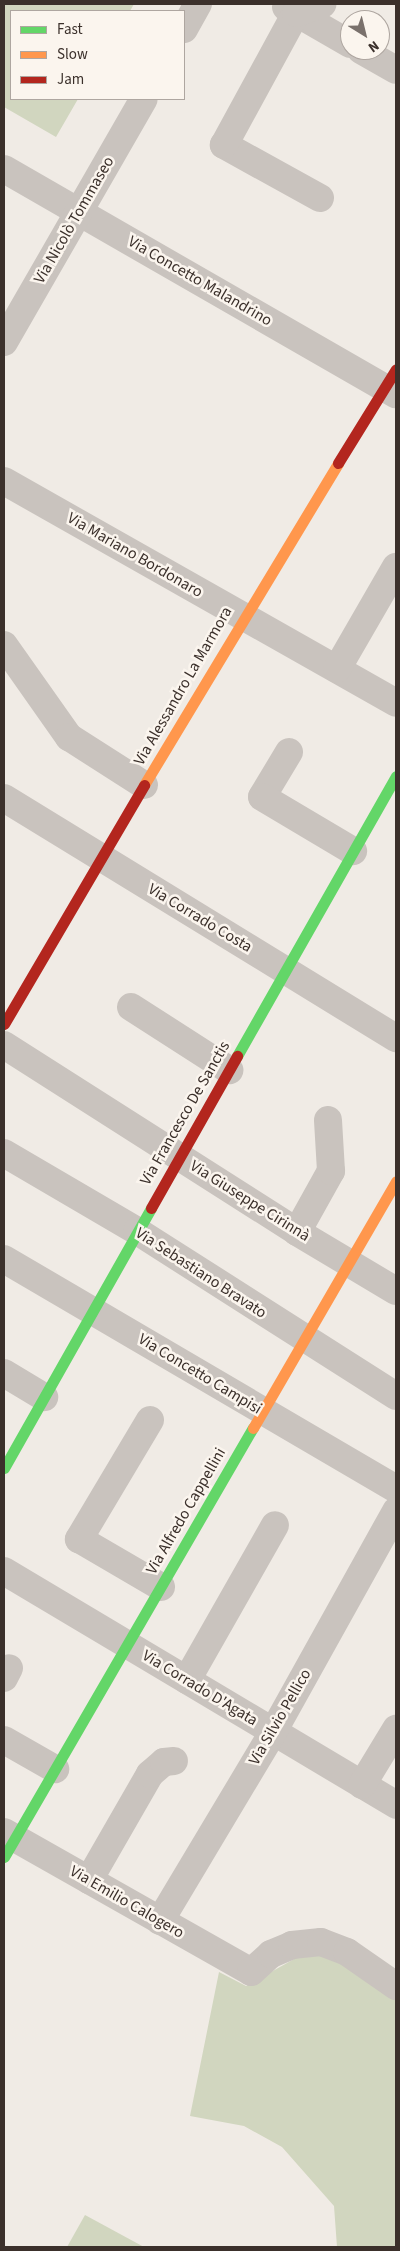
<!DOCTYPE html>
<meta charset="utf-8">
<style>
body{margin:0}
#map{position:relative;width:400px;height:2251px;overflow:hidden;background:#f0ebe5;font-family:"Source Sans 3",sans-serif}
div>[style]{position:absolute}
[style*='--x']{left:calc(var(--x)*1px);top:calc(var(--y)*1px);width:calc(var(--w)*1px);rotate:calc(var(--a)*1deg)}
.green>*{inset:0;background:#d1d6bf}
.street>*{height:28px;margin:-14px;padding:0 14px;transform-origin:14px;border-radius:14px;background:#c9c3be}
.fast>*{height:11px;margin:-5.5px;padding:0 5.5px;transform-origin:5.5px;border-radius:5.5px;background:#63d668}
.slow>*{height:11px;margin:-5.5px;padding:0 5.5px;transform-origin:5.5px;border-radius:5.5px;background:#ff974d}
.jam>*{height:11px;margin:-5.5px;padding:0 5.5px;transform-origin:5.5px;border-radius:5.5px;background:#b3261e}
span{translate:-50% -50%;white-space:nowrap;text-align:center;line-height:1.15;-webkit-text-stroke:5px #fbf5ee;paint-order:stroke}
.street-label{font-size:16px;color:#3b302b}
.frame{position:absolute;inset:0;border:5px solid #3b302b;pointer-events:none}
.legend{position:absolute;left:10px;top:10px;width:175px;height:90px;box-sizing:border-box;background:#fbf5ee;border:1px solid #aea6a0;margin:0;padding:6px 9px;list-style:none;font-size:15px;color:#3b302b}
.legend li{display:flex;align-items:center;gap:10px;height:25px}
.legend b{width:25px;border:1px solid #aea6a0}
.north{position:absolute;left:340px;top:10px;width:50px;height:50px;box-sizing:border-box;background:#fbf5ee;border:1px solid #aea6a0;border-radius:50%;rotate:144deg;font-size:14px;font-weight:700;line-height:20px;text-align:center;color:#3b302b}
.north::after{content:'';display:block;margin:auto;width:18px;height:22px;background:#7a716c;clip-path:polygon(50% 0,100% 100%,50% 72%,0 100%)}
</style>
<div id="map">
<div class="green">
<i style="clip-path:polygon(4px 4px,134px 4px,130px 11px,11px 11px,11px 99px,78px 99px,56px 137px,4px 107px)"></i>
<i style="clip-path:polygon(324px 1953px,396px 1997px,396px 2247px,337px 2247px,334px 2206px,282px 2147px,244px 2126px,190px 2116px,219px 1972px,246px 1986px,296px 1958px)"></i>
<i style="clip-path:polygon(85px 2215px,144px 2247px,67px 2247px)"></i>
</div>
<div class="street">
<i style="--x:286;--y:7;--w:74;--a:30"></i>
<i style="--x:184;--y:29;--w:29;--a:-61"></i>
<i style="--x:361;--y:50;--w:40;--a:29.7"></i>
<i style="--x:4;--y:169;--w:452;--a:29.9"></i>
<i style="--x:320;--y:198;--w:110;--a:-151.1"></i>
<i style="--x:224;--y:145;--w:150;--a:-61.4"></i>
<i style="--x:296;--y:13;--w:28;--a:-19"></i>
<i style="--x:4;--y:342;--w:280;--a:-60.1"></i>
<i style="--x:4;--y:481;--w:450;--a:29.5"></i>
<i style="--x:4;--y:645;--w:113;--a:54.8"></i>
<i style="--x:69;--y:737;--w:89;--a:32.6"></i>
<i style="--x:337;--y:669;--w:118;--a:-60"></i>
<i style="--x:289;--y:752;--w:52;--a:121"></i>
<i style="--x:262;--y:797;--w:106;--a:30.7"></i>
<i style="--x:4;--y:798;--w:460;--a:31.5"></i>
<i style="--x:131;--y:1007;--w:117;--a:32.7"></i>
<i style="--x:4;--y:1045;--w:348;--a:32.5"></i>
<i style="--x:297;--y:1232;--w:115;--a:30.8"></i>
<i style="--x:4;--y:1153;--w:154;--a:30.4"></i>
<i style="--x:137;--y:1231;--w:307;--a:32.5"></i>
<i style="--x:297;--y:1232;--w:70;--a:-60.9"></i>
<i style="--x:331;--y:1171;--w:51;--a:-93.4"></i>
<i style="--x:4;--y:1259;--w:454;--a:30.4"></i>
<i style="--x:4;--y:1373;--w:47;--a:31"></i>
<i style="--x:150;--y:1420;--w:139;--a:120.8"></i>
<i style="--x:79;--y:1539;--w:95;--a:30.3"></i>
<i style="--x:4;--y:1571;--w:457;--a:30.8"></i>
<i style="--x:4;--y:1678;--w:11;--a:-63"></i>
<i style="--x:187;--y:1680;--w:178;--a:-60.4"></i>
<i style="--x:4;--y:1740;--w:59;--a:29.6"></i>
<i style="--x:362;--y:1785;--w:66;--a:-58.7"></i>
<i style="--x:4;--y:1832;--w:284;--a:29.5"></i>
<i style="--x:251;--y:1972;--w:27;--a:-42"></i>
<i style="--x:271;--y:1954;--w:23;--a:-23"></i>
<i style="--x:292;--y:1945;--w:29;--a:-6"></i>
<i style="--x:321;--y:1942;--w:28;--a:21"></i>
<i style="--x:347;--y:1952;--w:60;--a:34.8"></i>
<i style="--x:89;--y:1880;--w:122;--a:-60.1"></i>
<i style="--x:150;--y:1774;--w:18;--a:-41"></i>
<i style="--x:164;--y:1762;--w:10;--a:-6"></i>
<i style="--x:160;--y:1921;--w:220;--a:-59.1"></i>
<i style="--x:273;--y:1732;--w:253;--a:-60.9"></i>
</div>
<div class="fast">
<i style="--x:237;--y:1056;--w:322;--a:-60.4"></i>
<i style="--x:4;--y:1468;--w:299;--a:-60.5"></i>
<i style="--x:4;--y:1857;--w:496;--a:-59.9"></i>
</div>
<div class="slow">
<i style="--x:144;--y:785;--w:376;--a:-58.9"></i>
<i style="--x:253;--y:1428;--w:285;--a:-59.9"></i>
</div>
<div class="jam">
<i style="--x:338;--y:463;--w:110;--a:-58.3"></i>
<i style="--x:4;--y:1024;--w:277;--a:-59.6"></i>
<i style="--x:151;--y:1208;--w:175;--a:-60.5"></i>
</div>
<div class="street-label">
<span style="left:74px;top:220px;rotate:-60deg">Via Nicolò Tommaseo</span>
<span style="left:200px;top:281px;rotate:30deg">Via Concetto Malandrino</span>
<span style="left:135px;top:555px;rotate:30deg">Via Mariano Bordonaro</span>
<span style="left:183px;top:686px;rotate:-60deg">Via Alessandro La Marmora</span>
<span style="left:200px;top:918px;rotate:31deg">Via Corrado Costa</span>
<span style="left:185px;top:1113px;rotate:-60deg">Via Francesco De Sanctis</span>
<span style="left:250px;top:1201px;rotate:32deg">Via Giuseppe Cirinnà</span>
<span style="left:201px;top:1273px;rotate:33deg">Via Sebastiano Bravato</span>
<span style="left:200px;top:1374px;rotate:31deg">Via Concetto Campisi</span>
<span style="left:186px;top:1511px;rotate:-60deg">Via Alfredo Cappellini</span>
<span style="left:200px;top:1688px;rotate:31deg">Via Corrado D'Agata</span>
<span style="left:280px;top:1717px;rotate:-60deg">Via Silvio Pellico</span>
<span style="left:127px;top:1902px;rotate:30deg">Via Emilio Calogero</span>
</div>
<div class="frame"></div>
<ul class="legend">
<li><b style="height:6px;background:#63d668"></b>Fast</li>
<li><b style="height:6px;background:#ff974d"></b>Slow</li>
<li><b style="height:6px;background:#b3261e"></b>Jam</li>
</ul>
<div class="north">N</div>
</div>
